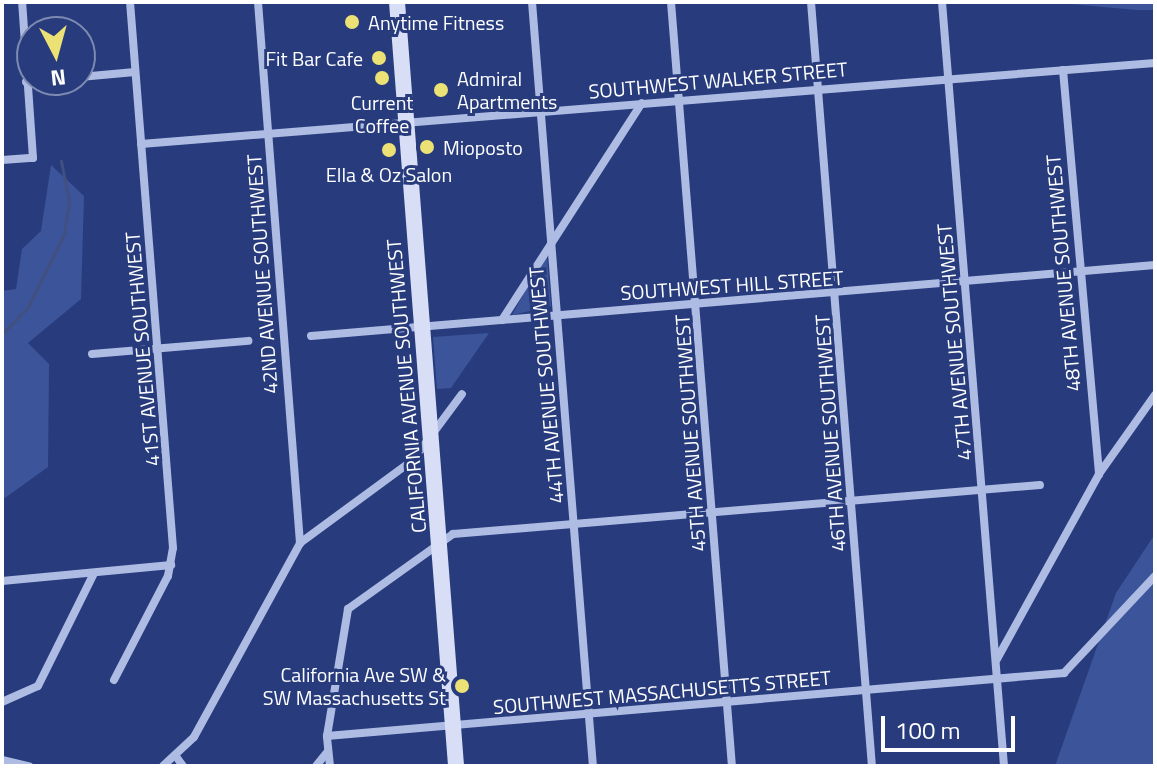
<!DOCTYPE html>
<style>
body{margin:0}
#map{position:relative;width:1157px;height:768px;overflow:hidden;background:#283c7d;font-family:"Titillium Web",sans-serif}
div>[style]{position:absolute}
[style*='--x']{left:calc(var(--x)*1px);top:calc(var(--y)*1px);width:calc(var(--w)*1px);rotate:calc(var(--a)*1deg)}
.green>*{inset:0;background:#3c549a}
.stream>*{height:3px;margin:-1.5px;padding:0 1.5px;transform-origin:1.5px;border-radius:1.5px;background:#425080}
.minor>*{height:8px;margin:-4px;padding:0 4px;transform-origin:4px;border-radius:4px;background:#aebce4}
.secondary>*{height:16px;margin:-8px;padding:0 8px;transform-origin:8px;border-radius:8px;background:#d7def5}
.dots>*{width:22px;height:22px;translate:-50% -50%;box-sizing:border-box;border:4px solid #283c7d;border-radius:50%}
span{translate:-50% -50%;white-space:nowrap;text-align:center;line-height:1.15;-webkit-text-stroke:6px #283c7d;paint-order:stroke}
.poi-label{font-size:20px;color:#fff}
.left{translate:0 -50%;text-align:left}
.right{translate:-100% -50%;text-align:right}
.street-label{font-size:20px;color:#fff}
.frame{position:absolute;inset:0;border:4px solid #fff;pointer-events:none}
.north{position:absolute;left:16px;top:16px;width:80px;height:80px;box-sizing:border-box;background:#283c7d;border:2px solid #7e8ab1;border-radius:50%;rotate:174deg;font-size:22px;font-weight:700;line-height:32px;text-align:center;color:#fff}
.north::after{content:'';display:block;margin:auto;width:28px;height:36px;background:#ece175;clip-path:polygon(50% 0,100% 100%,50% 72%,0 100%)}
.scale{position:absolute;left:881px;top:716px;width:134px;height:36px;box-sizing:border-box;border:4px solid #fff;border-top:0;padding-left:10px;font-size:24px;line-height:28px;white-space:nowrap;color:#fff;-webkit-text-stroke:6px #283c7d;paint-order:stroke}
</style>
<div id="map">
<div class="green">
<i style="clip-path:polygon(1048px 2px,1155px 2px,1155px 10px,1137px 10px)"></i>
<i style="clip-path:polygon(51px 165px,84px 196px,81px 299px,28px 343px,49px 364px,48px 467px,2px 500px,2px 291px,16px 289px,22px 249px,41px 231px)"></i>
<i style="clip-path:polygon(547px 256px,551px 306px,512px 315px,543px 259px)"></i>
<i style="clip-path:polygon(489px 333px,451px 388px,437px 389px,433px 337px)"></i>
<i style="clip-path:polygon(1155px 534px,1155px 766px,1055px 766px,1116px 593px)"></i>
</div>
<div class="stream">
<i style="--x:2;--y:334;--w:37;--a:-46"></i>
<i style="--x:28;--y:307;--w:81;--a:-63.7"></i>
<i style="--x:64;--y:234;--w:33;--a:-81"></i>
<i style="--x:69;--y:201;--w:41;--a:-101.3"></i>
</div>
<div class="minor">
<i style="--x:258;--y:2;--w:543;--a:85.56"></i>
<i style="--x:532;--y:2;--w:766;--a:85.44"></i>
<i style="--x:671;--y:2;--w:766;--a:85.44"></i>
<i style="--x:811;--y:2;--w:766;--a:85.44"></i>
<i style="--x:942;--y:2;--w:767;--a:85.36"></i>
<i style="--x:1063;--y:70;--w:406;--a:84.9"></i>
<i style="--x:80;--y:77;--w:55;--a:-5.2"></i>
<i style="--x:26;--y:82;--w:25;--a:-5"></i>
<i style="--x:141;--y:144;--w:1017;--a:-4.57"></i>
<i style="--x:2;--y:160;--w:31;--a:-4"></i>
<i style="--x:33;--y:158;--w:156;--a:-94"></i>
<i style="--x:502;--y:320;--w:258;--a:-57.2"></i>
<i style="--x:311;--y:336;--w:847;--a:-4.81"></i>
<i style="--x:92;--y:354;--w:157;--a:-4.8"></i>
<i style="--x:2;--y:581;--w:170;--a:-5.4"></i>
<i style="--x:997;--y:659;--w:211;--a:-61.1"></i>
<i style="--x:1099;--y:474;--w:97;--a:-54.7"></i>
<i style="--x:114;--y:680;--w:117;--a:-62.6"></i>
<i style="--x:168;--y:576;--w:28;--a:-80"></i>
<i style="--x:173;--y:548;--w:548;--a:-94.5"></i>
<i style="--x:2;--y:702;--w:39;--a:-24"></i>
<i style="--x:38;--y:686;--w:126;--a:-63.6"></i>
<i style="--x:327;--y:736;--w:740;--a:-4.89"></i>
<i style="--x:1064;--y:673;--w:133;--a:-46.8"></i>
<i style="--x:175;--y:755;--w:14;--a:54"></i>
<i style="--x:2;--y:760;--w:28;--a:13"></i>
<i style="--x:163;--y:766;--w:42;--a:-43.1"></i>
<i style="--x:194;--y:737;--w:221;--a:-61.3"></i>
<i style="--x:300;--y:543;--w:140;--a:-36.3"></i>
<i style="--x:413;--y:460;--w:82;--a:-53.4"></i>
<i style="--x:316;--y:766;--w:19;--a:-51"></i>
<i style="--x:330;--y:766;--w:30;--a:-96"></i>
<i style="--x:327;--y:736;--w:129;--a:-80.6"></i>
<i style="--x:348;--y:609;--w:129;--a:-35.5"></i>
<i style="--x:453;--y:534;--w:589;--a:-4.77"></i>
</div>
<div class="secondary">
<i style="--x:397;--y:2;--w:766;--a:85.58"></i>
</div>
<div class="dots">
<i style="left:352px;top:22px;background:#ece175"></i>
<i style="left:379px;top:58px;background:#ece175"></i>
<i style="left:382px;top:78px;background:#ece175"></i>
<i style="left:441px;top:90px;background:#ece175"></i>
<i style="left:427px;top:147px;background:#ece175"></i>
<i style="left:389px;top:150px;background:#ece175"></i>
<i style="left:462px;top:686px;background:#ece175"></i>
</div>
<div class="poi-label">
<span class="left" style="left:368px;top:22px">Anytime Fitness</span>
<span class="right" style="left:363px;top:58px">Fit Bar Cafe</span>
<span class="left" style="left:457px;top:90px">Admiral<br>Apartments</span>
<span style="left:382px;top:114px">Current<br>Coffee</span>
<span class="left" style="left:443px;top:147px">Mioposto</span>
<span style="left:389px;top:174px">Ella &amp; Oz Salon</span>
<span class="right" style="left:446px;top:686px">California Ave SW &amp;<br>SW Massachusetts St</span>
</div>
<div class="street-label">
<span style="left:718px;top:80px;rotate:-5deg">SOUTHWEST WALKER STREET</span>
<span style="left:1063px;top:273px;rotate:-95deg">48TH AVENUE SOUTHWEST</span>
<span style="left:262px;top:274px;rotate:-94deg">42ND AVENUE SOUTHWEST</span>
<span style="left:732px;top:285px;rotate:-4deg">SOUTHWEST HILL STREET</span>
<span style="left:954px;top:342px;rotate:-95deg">47TH AVENUE SOUTHWEST</span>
<span style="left:142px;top:349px;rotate:-95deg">41ST AVENUE SOUTHWEST</span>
<span style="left:546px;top:385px;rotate:-95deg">44TH AVENUE SOUTHWEST</span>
<span style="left:406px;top:386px;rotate:-95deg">CALIFORNIA AVENUE SOUTHWEST</span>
<span style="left:690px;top:433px;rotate:-94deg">45TH AVENUE SOUTHWEST</span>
<span style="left:830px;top:433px;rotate:-94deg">46TH AVENUE SOUTHWEST</span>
<span style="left:662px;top:692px;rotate:-5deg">SOUTHWEST MASSACHUSETTS STREET</span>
</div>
<div class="frame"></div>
<div class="north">N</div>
<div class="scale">100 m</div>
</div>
